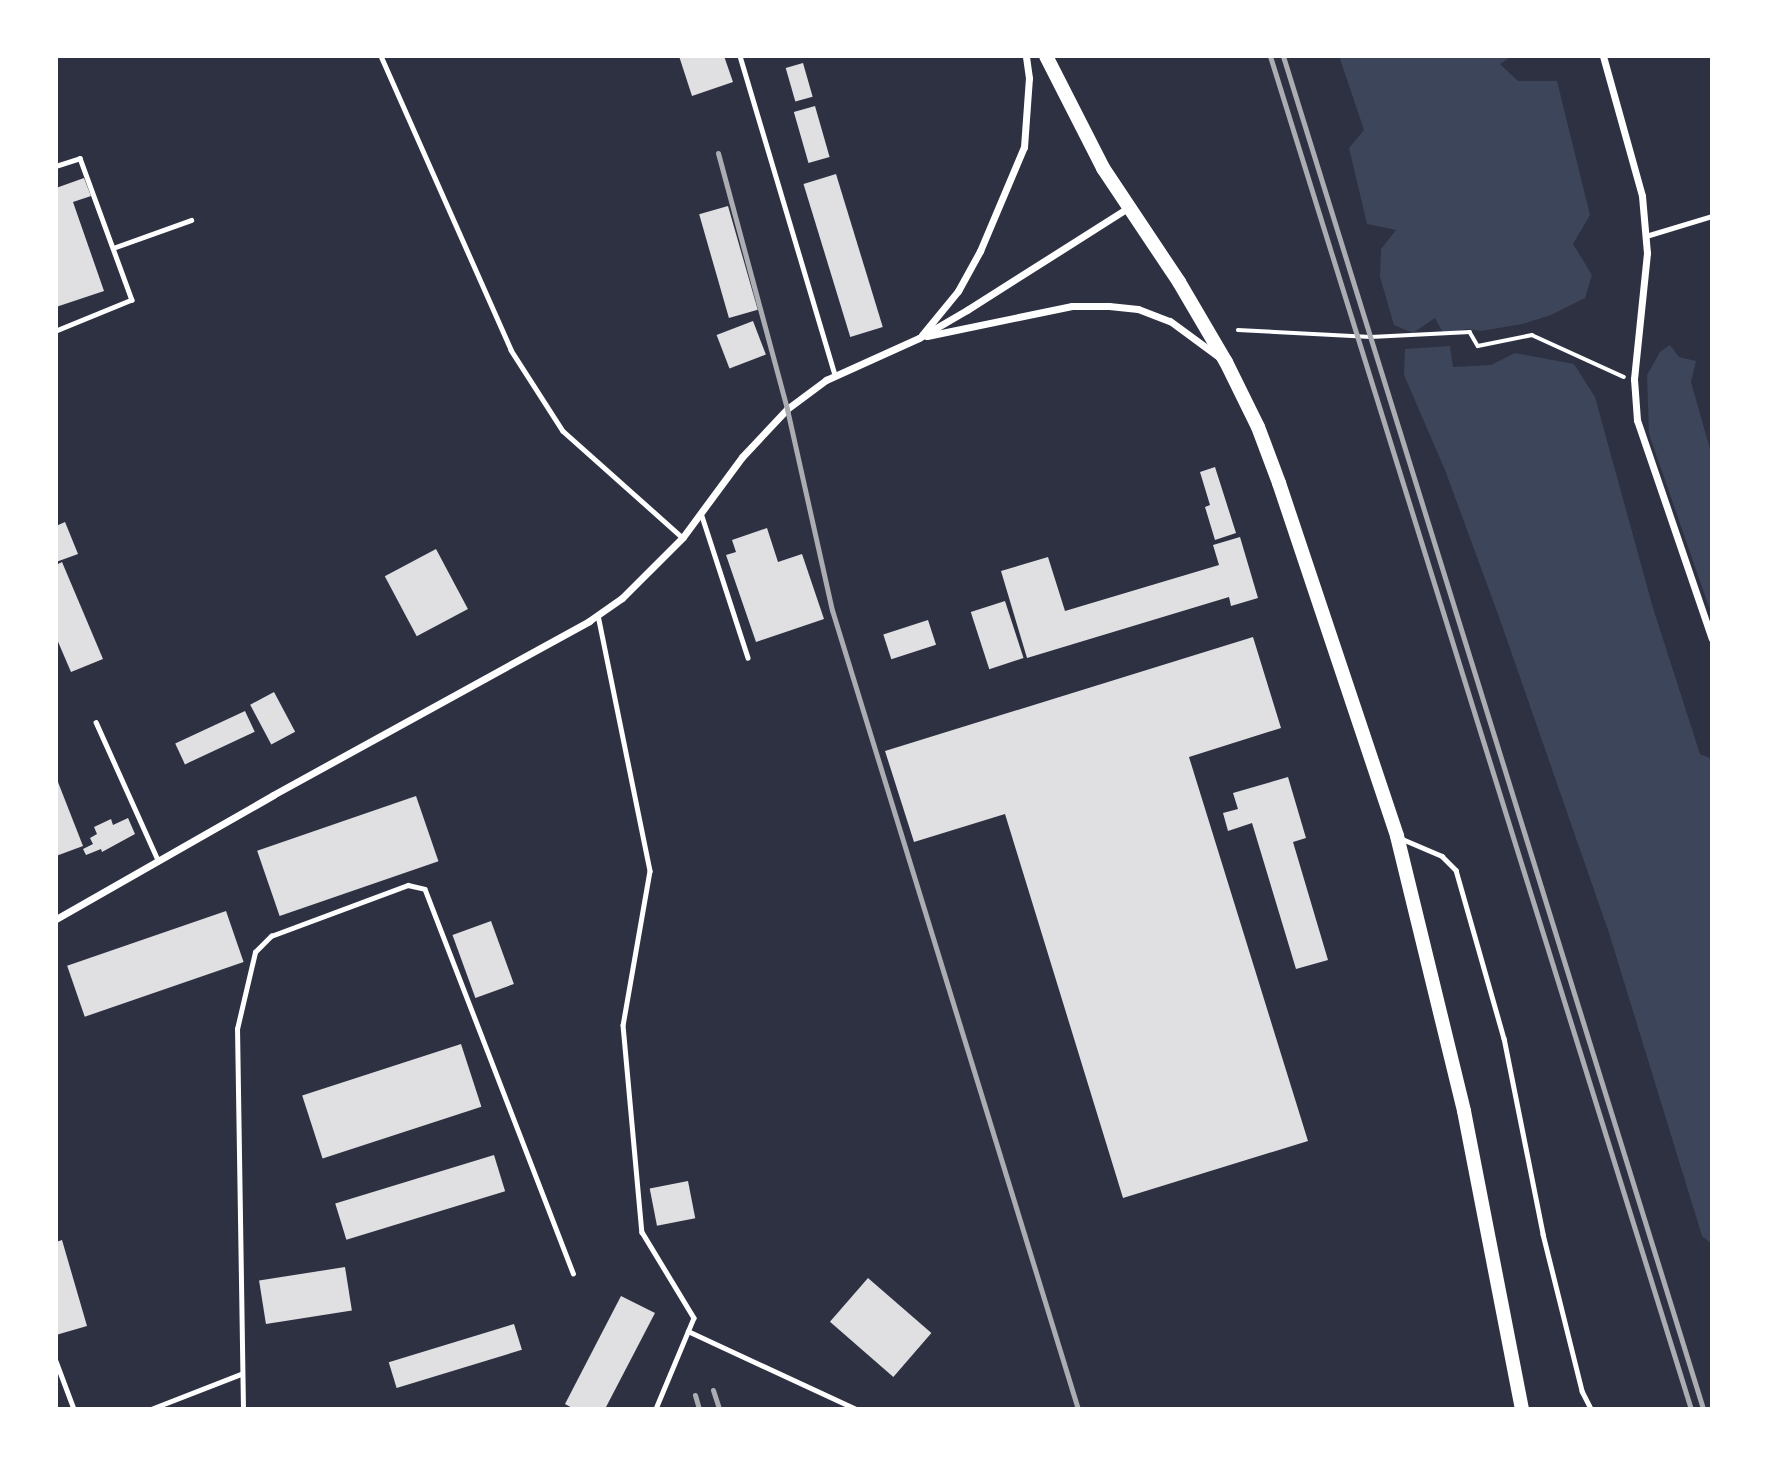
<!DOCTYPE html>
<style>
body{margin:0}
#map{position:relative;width:1768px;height:1465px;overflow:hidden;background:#2d3142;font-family:Rubik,sans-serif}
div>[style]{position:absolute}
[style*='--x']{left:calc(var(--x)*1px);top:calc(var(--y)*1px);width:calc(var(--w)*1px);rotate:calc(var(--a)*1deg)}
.green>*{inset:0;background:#3c4559}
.building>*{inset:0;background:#e0e0e3;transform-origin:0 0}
.path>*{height:3.5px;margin:-1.75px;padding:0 1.75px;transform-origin:1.75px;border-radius:1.75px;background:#fff}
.service>*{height:4.5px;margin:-2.25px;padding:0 2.25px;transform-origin:2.25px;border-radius:2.25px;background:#fff}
.minor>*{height:7px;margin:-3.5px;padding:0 3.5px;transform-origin:3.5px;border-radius:3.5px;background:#fff}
.primary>*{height:14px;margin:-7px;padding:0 7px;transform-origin:7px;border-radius:7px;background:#fff}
.rail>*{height:5px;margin:-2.5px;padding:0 2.5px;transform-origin:2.5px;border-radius:2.5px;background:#abadb3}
span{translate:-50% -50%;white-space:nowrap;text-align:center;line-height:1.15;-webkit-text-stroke:5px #fff;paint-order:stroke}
.frame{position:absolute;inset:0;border:58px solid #fff;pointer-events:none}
</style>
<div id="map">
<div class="green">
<i style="clip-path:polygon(1339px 56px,1512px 56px,1500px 64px,1518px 81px,1557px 81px,1590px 215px,1573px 244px,1592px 275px,1585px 298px,1551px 315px,1522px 324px,1481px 331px,1467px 329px,1443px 333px,1435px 318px,1413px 333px,1394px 325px,1380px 277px,1381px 249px,1396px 230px,1367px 224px,1349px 148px,1364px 130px)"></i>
<i style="clip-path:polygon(1670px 345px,1679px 357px,1696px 361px,1691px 382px,1712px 456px,1712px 616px,1649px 434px,1647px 375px,1660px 352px)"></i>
<i style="clip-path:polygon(1450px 346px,1453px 367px,1491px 365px,1515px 353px,1574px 364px,1595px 397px,1653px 608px,1700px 754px,1712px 759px,1712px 1244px,1702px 1236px,1609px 933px,1499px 617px,1445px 470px,1404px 375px,1405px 349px)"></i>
</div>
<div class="building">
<i style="clip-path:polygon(679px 56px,724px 56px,733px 82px,692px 96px)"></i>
<i style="left:803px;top:63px;width:35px;height:18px;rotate:74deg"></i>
<i style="left:815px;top:106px;width:53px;height:22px;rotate:74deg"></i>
<i style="left:836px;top:174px;width:160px;height:34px;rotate:73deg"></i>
<i style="clip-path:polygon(84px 178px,91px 196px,73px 202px,104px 291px,56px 307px,56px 188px)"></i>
<i style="left:728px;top:206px;width:108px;height:30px;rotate:74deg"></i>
<i style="left:753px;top:321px;width:36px;height:39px;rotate:69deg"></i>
<i style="clip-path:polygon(1215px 467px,1236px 533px,1215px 540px,1205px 507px,1210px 505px,1200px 472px)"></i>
<i style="clip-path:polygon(65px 522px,78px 554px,56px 562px,56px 526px)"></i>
<i style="clip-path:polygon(767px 528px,778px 562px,802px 554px,824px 619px,756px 642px,726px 555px,736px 552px,732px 540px)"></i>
<i style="clip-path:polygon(1240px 537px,1258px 598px,1231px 606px,1229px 597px,1027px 658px,1001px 571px,1048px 557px,1065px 611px,1219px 565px,1213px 545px)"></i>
<i style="left:436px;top:549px;width:68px;height:58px;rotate:62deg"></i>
<i style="clip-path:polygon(62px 562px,103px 659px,71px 672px,56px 637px,56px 565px)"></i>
<i style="left:1005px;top:601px;width:60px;height:36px;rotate:72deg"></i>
<i style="left:928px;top:620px;width:26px;height:47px;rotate:72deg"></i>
<i style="clip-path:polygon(1253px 637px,1281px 728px,1189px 757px,1308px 1141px,1123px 1198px,1005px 814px,914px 842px,885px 751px)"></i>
<i style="left:274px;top:692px;width:45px;height:27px;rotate:62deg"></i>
<i style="left:245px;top:711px;width:23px;height:77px;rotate:65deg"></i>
<i style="clip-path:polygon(56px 777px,83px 846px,56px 856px)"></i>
<i style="clip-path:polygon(1288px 777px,1306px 838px,1293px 842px,1328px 960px,1296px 969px,1252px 823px,1228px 831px,1223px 813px,1238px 809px,1233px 793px)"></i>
<i style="left:416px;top:796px;width:69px;height:168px;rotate:71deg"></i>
<i style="clip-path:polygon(128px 818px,135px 834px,102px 852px,101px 849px,86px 855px,83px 849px,93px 844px,90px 838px,97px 834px,94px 827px,111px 819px,113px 825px)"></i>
<i style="left:226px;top:911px;width:54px;height:168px;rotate:71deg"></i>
<i style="left:491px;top:921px;width:67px;height:41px;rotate:70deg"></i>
<i style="left:461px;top:1044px;width:66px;height:167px;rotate:72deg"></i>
<i style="left:494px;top:1155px;width:38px;height:166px;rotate:73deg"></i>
<i style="left:688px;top:1181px;width:38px;height:39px;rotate:79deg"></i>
<i style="clip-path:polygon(62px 1240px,87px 1326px,56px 1335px,56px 1242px)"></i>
<i style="left:345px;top:1267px;width:44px;height:87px;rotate:81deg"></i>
<i style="left:868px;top:1278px;width:84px;height:58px;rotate:41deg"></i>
<i style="clip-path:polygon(621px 1296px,655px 1313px,605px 1409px,574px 1409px,565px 1404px)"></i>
<i style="left:514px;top:1324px;width:27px;height:131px;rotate:73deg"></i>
</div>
<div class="path">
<i style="--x:1238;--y:330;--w:133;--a:3"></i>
<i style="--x:1371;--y:337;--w:99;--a:-2.9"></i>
<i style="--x:1470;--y:332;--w:16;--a:60"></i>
<i style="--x:1478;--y:346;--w:55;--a:-11.5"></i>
<i style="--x:1532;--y:335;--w:101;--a:24.5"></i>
</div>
<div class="service">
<i style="--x:381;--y:56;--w:321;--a:66.1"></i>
<i style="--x:511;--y:350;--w:96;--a:57.3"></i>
<i style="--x:563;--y:431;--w:159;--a:41.7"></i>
<i style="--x:740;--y:56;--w:333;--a:73.4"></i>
<i style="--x:56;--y:166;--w:25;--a:-18"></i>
<i style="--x:80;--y:158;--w:151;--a:69.9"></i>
<i style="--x:132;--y:300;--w:82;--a:157.8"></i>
<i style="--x:1646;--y:236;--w:69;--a:-16.9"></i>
<i style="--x:113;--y:248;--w:83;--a:-19.7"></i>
<i style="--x:701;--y:513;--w:152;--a:72"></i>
<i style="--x:598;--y:615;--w:261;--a:78.5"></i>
<i style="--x:650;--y:871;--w:156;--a:99.9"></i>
<i style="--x:623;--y:1025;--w:208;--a:84.8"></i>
<i style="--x:642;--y:1232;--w:100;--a:58.8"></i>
<i style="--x:694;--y:1318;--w:99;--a:112.7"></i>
<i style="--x:96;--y:722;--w:151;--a:65.8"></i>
<i style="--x:1400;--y:838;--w:46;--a:23.2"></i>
<i style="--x:1442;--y:856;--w:20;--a:45"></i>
<i style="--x:1456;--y:870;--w:175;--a:74.1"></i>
<i style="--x:1504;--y:1038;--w:200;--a:78.7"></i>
<i style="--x:1543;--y:1234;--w:162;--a:76"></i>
<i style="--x:1582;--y:1391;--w:20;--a:63"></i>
<i style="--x:688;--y:1331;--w:185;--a:24.9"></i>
<i style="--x:56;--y:1361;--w:51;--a:69.4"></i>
<i style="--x:151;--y:1409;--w:97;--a:-21.3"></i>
<i style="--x:243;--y:1409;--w:380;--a:-90.9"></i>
<i style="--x:237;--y:1029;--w:79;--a:-76.8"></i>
<i style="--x:255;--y:952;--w:23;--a:-45"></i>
<i style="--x:271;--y:936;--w:146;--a:-20.4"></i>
<i style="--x:408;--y:885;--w:17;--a:13"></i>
<i style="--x:425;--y:889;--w:412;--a:68.9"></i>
</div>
<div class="minor">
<i style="--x:1603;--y:56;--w:145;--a:74.4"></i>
<i style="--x:1642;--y:196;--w:57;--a:85"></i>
<i style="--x:1647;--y:253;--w:127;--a:95.9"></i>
<i style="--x:1634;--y:379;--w:41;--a:85.8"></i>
<i style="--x:1637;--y:420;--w:231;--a:71.1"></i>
<i style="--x:922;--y:335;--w:57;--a:-50.7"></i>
<i style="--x:958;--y:291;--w:46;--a:-61.2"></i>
<i style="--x:980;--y:251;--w:113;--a:-67.1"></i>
<i style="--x:1024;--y:147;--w:69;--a:-85.9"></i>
<i style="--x:1029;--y:78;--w:22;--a:-98"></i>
<i style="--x:927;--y:336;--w:148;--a:-11.7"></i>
<i style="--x:1072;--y:306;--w:37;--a:0"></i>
<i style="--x:1109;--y:306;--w:29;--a:6"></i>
<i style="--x:1138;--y:309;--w:34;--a:21"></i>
<i style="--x:1170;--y:321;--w:61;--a:36.3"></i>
<i style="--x:56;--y:919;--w:250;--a:-29.7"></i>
<i style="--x:273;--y:795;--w:361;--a:-28.8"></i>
<i style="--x:589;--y:621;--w:40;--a:-34.9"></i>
<i style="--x:622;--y:598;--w:86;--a:-45"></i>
<i style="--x:683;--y:537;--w:99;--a:-53.6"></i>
<i style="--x:742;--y:457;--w:66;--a:-46.8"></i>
<i style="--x:787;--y:409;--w:49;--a:-36.6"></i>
<i style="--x:826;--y:380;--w:102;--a:-24.3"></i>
<i style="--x:919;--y:338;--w:56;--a:-30.3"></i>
<i style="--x:967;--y:310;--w:192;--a:-32.4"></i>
</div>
<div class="primary">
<i style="--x:1046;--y:56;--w:126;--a:63"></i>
<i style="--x:1103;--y:168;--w:137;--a:56.3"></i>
<i style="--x:1179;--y:282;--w:93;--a:59.6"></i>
<i style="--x:1226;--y:362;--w:72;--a:63.8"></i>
<i style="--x:1258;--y:427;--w:60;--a:69.4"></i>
<i style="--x:1279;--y:483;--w:372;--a:71.5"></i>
<i style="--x:1397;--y:836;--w:283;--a:76.3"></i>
<i style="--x:1464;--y:1111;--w:304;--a:79"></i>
</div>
<div class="rail">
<i style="--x:1270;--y:56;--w:1417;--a:72.72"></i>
<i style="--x:1283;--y:56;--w:1417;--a:72.75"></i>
<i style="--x:718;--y:153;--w:265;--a:74.9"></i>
<i style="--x:787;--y:409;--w:206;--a:77.4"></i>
<i style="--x:832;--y:610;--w:836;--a:72.89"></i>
<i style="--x:713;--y:1390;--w:20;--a:72"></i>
<i style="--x:695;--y:1395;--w:15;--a:74"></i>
</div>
<div class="frame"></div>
</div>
